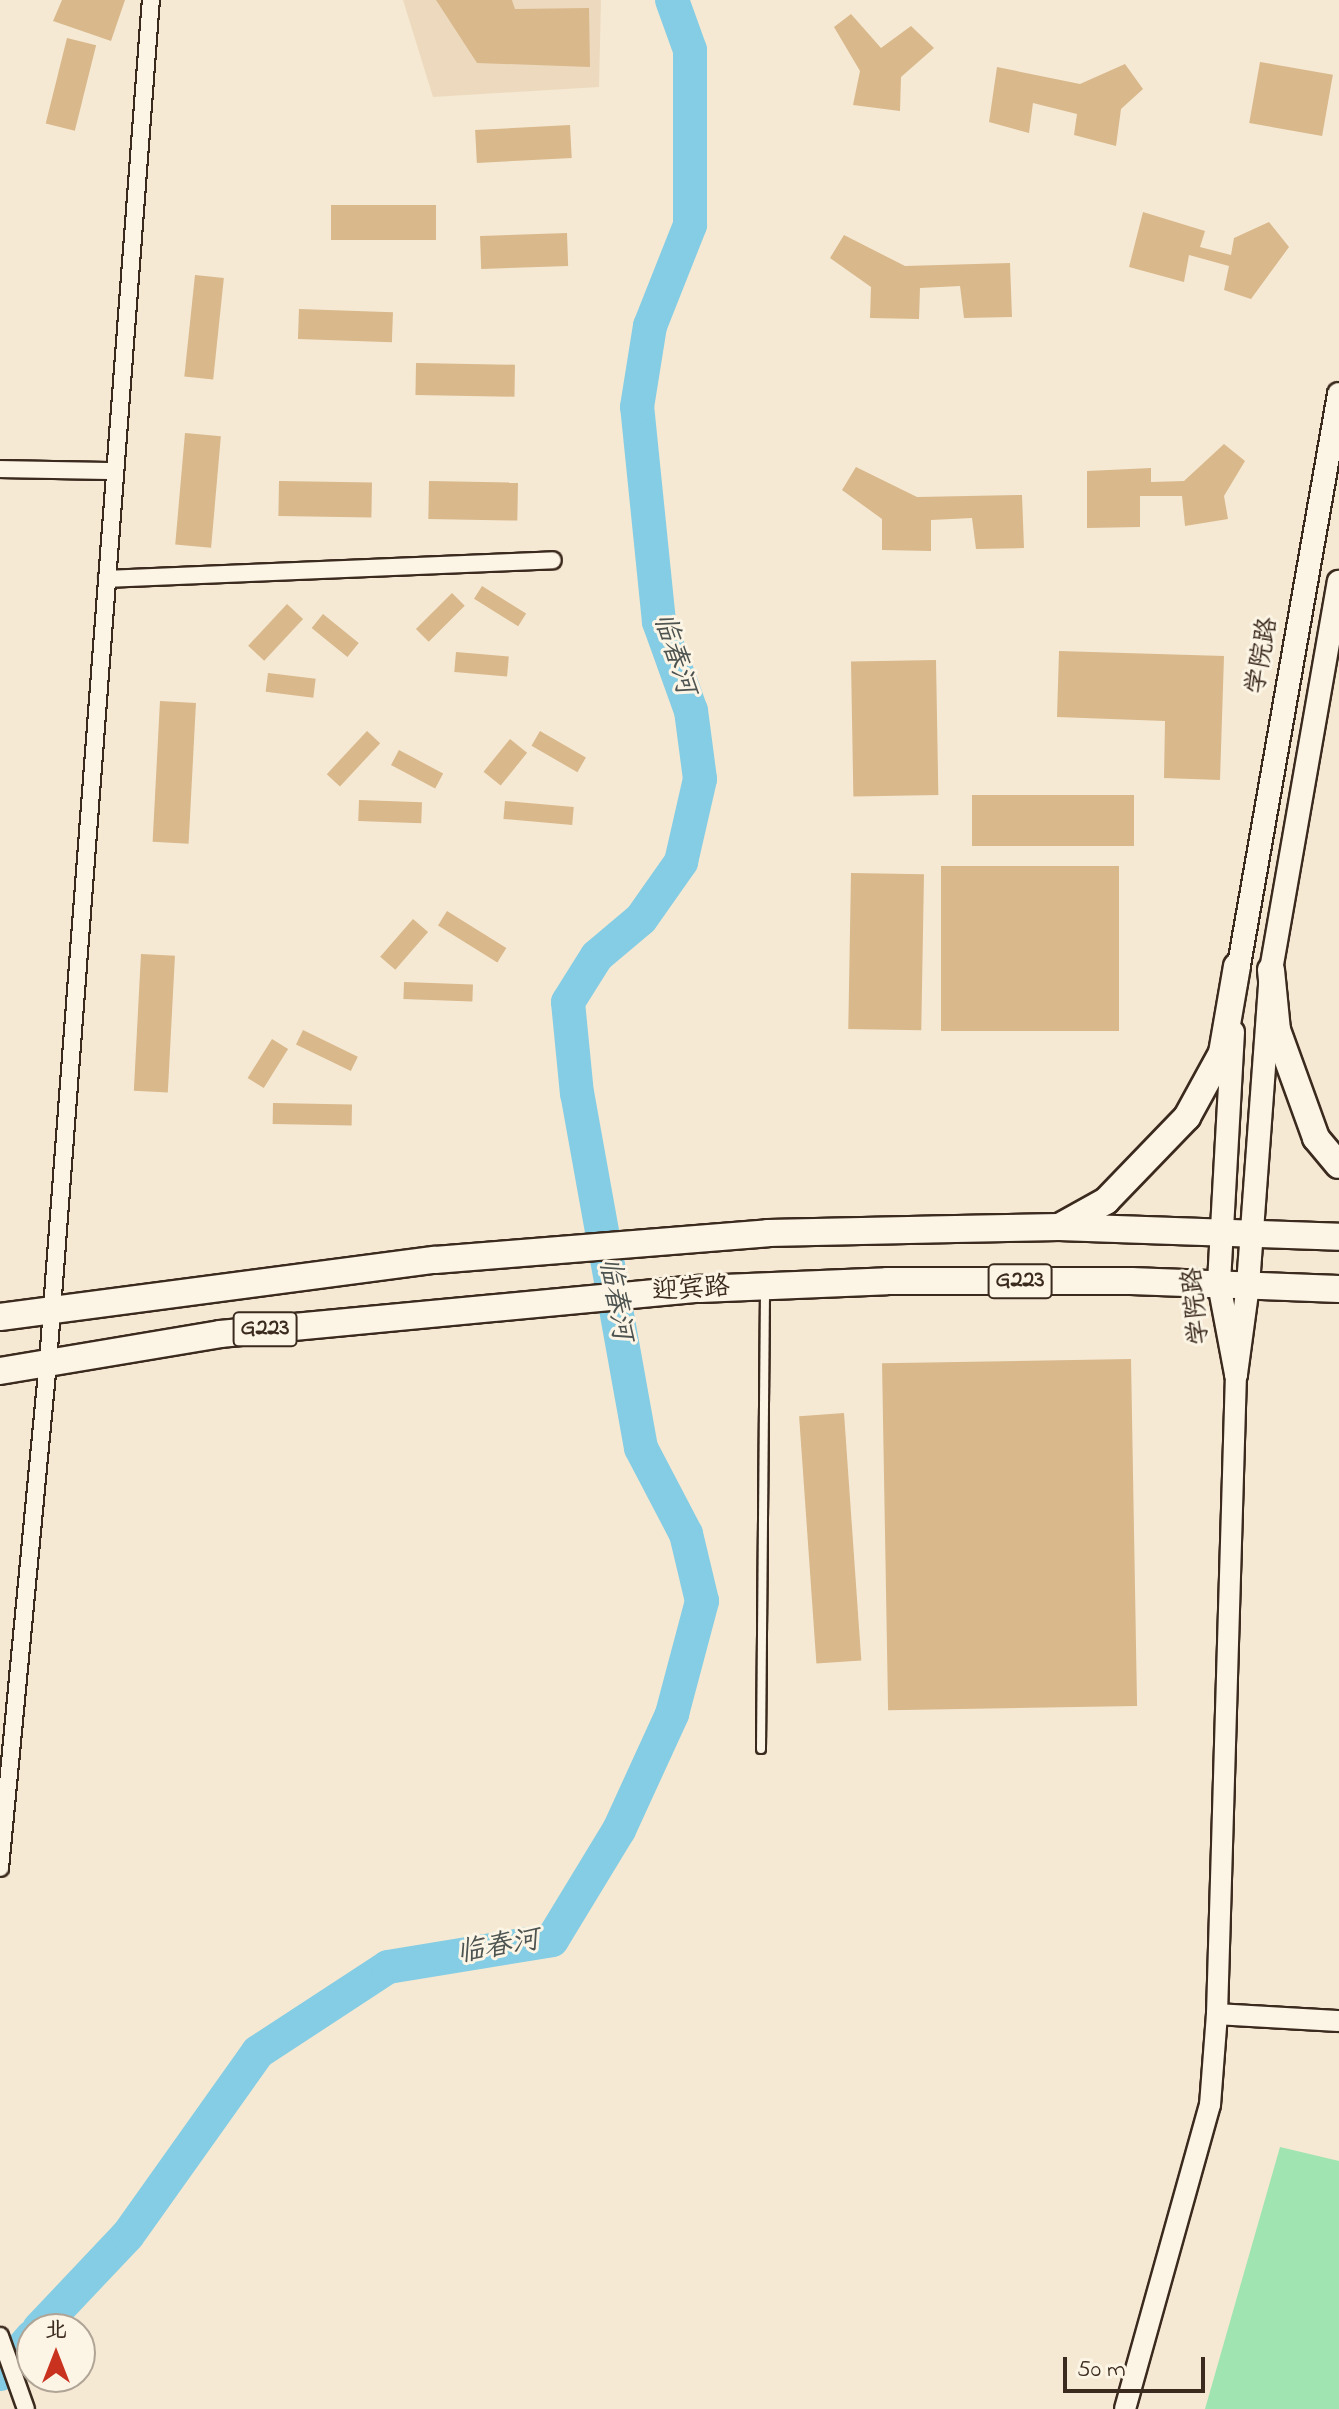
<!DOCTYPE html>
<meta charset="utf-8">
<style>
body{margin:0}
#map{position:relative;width:1339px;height:2409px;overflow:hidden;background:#f5e9d3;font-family:"Indie Flower","LXGW WenKai TC",sans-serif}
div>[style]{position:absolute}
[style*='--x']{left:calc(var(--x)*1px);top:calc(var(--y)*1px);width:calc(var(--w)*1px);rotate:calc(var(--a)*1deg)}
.built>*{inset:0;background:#eddabe}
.green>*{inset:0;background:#9fe4b1}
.river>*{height:34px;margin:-17px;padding:0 17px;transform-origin:17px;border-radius:17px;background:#84cde4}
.building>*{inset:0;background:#d9b88c;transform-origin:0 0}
.roads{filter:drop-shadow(2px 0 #3b2a1e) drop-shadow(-2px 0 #3b2a1e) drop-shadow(0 2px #3b2a1e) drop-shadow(0 -2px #3b2a1e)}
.service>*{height:8px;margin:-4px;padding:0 4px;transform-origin:4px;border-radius:4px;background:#fcf5e5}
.minor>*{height:16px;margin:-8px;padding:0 8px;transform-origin:8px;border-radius:8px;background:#fcf5e5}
.tertiary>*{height:20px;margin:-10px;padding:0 10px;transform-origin:10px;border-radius:10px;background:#fcf5e5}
.secondary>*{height:22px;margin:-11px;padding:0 11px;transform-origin:11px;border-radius:11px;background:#fcf5e5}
.trunk>*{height:26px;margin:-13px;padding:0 13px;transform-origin:13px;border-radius:13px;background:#fcf5e5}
span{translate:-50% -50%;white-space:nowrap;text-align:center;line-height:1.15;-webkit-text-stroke:6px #fcf5e5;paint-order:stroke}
.shield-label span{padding:2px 6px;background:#fcf5e5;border:2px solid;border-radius:6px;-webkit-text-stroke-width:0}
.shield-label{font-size:24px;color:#3b2a1e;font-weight:700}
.street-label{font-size:26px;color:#3b2a1e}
.water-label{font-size:28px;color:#4d5350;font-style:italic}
.north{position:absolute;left:16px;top:2313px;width:80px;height:80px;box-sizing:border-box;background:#fcf5e5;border:2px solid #afa495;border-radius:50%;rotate:0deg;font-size:22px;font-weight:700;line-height:32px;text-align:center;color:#3b2a1e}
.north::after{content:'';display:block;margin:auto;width:28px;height:36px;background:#c8321e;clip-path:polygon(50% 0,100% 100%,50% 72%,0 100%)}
.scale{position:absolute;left:1063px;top:2357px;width:142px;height:36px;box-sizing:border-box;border:4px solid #3b2a1e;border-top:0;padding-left:10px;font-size:24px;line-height:28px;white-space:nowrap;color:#3b2a1e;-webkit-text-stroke:6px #fcf5e5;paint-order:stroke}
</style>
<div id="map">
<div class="built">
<i style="clip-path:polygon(403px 0,601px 0,599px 87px,433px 97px)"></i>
</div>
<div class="green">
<i style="clip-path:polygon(1280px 2147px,1339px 2161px,1339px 2409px,1205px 2409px)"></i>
</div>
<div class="river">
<i style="--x:39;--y:2329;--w:129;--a:-46.6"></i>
<i style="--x:128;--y:2235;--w:224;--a:-54.6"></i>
<i style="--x:258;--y:2052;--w:155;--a:-33.2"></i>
<i style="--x:388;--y:1967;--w:166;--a:-9.3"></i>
<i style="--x:552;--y:1940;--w:129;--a:-58.7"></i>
<i style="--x:619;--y:1830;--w:128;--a:-65.4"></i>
<i style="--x:672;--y:1714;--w:117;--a:-75.1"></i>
<i style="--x:702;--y:1601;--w:69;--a:-103.4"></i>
<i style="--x:686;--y:1534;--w:97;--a:-117.6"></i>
<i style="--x:641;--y:1448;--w:360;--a:-100.2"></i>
<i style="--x:577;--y:1094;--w:92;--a:-95.6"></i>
<i style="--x:568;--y:1002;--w:54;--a:-57.8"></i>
<i style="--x:597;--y:956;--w:57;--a:-40.1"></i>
<i style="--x:641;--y:919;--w:70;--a:-54.9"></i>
<i style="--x:681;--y:862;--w:85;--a:-77.1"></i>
<i style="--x:700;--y:779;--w:69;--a:-97.5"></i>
<i style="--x:691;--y:711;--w:95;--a:-109.8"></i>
<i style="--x:659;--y:622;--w:216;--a:-95.8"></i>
<i style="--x:637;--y:407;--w:82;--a:-80.9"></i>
<i style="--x:650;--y:326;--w:109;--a:-68.4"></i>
<i style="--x:690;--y:225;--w:175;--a:-90"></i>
<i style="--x:690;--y:50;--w:53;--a:-109.8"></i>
<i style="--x:0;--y:2374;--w:49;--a:-49.1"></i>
</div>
<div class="building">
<i style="clip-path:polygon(62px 0,125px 0,111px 41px,53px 21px)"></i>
<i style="clip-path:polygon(436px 0,512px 0,515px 9px,589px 8px,590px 67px,477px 63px)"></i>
<i style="clip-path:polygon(851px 14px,881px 48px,911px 26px,934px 48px,901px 77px,900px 111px,853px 105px,860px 71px,834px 27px)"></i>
<i style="left:67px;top:38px;width:30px;height:88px;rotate:14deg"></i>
<i style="left:1260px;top:62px;width:74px;height:62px;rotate:10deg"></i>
<i style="clip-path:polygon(1125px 64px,1143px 89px,1121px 109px,1116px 146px,1074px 135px,1077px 114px,1033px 103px,1029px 133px,989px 122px,997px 67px,1080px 84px)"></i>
<i style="left:570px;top:125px;width:33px;height:95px;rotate:87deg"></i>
<i style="left:331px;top:205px;width:105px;height:35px"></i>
<i style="clip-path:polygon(1143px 212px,1205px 231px,1200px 247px,1231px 255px,1234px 238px,1269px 222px,1289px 247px,1251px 299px,1224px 290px,1229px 266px,1189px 255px,1184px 282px,1129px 267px)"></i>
<i style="left:567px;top:233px;width:33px;height:87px;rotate:88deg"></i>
<i style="clip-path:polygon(844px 235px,905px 266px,1010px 263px,1012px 317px,964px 318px,960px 286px,920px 288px,919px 319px,870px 318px,871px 287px,830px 258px)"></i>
<i style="left:195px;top:275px;width:29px;height:102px;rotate:6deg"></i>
<i style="left:299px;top:309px;width:94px;height:30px;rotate:2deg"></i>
<i style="left:416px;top:363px;width:99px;height:32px;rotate:1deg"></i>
<i style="left:185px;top:433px;width:36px;height:112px;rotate:5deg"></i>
<i style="clip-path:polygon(1224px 444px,1245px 461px,1224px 496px,1228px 519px,1185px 526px,1182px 496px,1140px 496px,1140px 527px,1087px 528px,1087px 471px,1151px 468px,1151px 482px,1184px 481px)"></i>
<i style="clip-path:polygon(856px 467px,917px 497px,1022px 495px,1024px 548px,976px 549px,972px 518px,931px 520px,931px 551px,882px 550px,882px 519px,842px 490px)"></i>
<i style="left:279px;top:481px;width:93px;height:35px;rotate:1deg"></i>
<i style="left:429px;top:481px;width:89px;height:38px;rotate:1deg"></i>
<i style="left:482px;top:586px;width:52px;height:15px;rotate:32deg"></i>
<i style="left:452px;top:593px;width:18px;height:51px;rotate:45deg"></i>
<i style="left:287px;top:604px;width:22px;height:57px;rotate:43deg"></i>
<i style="left:323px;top:614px;width:46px;height:18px;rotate:39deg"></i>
<i style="clip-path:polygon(1059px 651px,1224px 656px,1220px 780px,1164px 778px,1165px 721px,1057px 717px)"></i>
<i style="left:456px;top:652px;width:53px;height:20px;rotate:5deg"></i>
<i style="left:936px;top:660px;width:135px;height:85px;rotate:89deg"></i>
<i style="left:268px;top:673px;width:48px;height:19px;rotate:7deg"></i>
<i style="left:160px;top:701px;width:36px;height:141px;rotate:3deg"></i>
<i style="left:367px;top:731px;width:18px;height:59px;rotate:43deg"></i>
<i style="left:540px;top:731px;width:53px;height:17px;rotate:30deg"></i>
<i style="left:510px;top:739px;width:22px;height:42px;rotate:39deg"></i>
<i style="left:399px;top:750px;width:50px;height:17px;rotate:28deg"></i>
<i style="left:972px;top:795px;width:162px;height:51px"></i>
<i style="left:359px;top:800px;width:63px;height:21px;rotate:2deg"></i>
<i style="left:505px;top:801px;width:69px;height:18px;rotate:5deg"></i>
<i style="left:1119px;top:866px;width:165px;height:178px;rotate:90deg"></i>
<i style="left:851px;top:873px;width:73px;height:156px;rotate:1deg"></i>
<i style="left:447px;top:911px;width:70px;height:17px;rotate:32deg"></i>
<i style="left:413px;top:919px;width:20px;height:50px;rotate:41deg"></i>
<i style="left:141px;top:954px;width:34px;height:137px;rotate:3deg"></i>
<i style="left:404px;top:982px;width:69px;height:17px;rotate:2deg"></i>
<i style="left:303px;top:1030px;width:61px;height:16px;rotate:26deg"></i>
<i style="left:272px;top:1039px;width:19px;height:46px;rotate:32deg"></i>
<i style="left:273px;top:1103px;width:79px;height:21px;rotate:1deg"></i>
<i style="left:1131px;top:1359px;width:347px;height:249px;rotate:89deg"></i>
<i style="left:844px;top:1413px;width:248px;height:45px;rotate:86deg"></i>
</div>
<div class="roads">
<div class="service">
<i style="--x:761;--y:1749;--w:458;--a:-89.5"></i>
</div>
<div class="minor">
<i style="--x:0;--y:469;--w:114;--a:1"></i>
<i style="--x:107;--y:579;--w:446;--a:-2.4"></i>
<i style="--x:0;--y:1868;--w:508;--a:-84.58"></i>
<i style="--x:48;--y:1362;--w:1366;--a:-85.68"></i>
<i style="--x:0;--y:2336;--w:77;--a:70.4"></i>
</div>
<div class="tertiary">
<i style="--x:1217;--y:2014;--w:122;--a:3.3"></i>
<i style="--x:1125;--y:2409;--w:316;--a:-74.4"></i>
<i style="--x:1210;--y:2105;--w:91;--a:-85.6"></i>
<i style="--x:1217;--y:2014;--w:640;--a:-88.3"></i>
</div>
<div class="secondary">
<i style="--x:1236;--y:982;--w:597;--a:-80.06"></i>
<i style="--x:1233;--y:1032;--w:252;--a:93.2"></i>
<i style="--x:1219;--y:1284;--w:92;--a:79.3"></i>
<i style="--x:1236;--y:1374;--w:90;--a:-82.3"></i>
<i style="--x:1248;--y:1285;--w:316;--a:-85.8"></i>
<i style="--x:1271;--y:970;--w:394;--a:-80.1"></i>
</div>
<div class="trunk">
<i style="--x:1271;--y:970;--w:60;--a:84.3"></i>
<i style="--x:1277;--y:1030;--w:115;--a:70.1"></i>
<i style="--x:1316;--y:1138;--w:35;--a:50"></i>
<i style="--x:1059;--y:1227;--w:54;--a:-29"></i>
<i style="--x:1106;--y:1201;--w:117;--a:-46"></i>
<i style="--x:1187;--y:1117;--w:73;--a:-61.3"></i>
<i style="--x:1222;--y:1053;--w:88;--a:-80.2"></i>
<i style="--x:0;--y:1317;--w:439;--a:-7.5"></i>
<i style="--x:435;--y:1260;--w:334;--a:-4.6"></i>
<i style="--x:768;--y:1233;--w:291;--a:-1.2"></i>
<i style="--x:1059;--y:1227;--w:280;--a:2"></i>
<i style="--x:0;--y:1371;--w:223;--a:-9.5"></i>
<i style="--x:220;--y:1334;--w:482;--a:-5.4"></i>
<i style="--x:700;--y:1289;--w:187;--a:-2.4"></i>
<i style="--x:887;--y:1281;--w:244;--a:0"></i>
<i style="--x:1131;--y:1281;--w:208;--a:2.2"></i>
</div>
</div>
<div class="shield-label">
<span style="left:1020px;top:1281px">G223</span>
<span style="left:265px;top:1329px">G223</span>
</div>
<div class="street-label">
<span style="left:1264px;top:656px;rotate:-80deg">学院路</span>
<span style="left:691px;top:1291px;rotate:-4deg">迎宾路</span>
<span style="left:1198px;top:1306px;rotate:-96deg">学院路</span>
</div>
<div class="water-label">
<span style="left:673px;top:654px;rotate:73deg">临春河</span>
<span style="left:614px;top:1299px;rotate:80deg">临春河</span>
<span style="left:498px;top:1948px;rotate:-10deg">临春河</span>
</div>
<div class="north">北</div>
<div class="scale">50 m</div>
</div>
